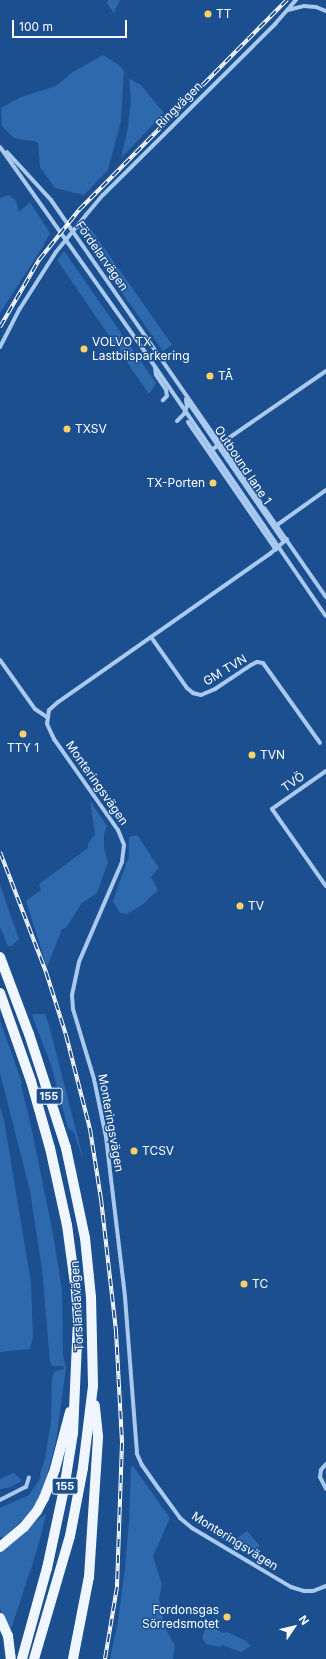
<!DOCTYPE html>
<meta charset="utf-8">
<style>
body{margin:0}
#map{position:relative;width:326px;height:1659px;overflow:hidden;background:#1b4f8f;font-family:Inter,sans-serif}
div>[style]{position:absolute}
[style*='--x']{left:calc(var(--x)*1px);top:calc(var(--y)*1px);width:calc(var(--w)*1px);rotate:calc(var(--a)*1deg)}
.green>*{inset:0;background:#2e69ad;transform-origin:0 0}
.minor>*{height:4px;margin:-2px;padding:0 2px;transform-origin:2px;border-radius:2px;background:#a9c9ee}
.primary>*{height:10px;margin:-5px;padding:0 5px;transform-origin:5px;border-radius:5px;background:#f0f6ff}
.rail>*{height:4px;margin-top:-2px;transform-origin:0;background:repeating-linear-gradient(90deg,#1b4f8f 0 8px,#fff 0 16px);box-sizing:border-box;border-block:1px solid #fff}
.minor-bridge>*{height:4px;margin:-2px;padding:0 2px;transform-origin:2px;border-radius:2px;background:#a9c9ee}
.dots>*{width:11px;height:11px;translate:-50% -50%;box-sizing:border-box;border:2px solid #1b4f8f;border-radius:50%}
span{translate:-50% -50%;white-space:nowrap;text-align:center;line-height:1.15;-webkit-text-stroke:3px #1b4f8f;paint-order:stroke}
.shield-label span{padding:1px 3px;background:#1b4f8f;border:1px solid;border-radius:3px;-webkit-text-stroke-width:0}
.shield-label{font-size:11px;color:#fff;font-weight:700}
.poi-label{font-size:12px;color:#fff}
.left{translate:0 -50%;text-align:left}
.right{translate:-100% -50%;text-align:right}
.street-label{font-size:12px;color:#fff}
.north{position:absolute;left:274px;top:1607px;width:40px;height:40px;-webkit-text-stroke:3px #1b4f8f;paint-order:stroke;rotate:55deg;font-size:11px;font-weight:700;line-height:16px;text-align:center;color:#fff}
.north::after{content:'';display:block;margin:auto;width:14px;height:18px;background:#fff;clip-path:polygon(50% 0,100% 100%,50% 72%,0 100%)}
.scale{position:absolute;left:12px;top:20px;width:115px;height:18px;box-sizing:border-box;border:2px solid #fff;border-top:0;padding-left:5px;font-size:12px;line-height:14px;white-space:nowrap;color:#fff;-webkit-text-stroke:3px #1b4f8f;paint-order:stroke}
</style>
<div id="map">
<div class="green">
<i style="clip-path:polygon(108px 0,120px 0,114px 13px,107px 3px)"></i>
<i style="clip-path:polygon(103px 55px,120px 66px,124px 71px,121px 121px,108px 170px,84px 195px,55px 188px,40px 167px,38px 142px,14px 138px,2px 126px,1px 108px,21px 97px,56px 86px,73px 72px)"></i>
<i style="clip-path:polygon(129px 79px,141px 85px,164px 113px,121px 158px,128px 127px,131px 100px)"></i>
<i style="clip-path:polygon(9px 195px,16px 201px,19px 212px,30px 202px,50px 233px,42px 248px,0 313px,0 198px)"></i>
<i style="left:86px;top:222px;width:150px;height:11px;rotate:55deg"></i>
<i style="clip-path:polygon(64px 251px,156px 383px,149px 394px,57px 260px)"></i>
<i style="clip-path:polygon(90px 801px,107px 826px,104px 834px,104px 848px,108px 862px,97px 893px,82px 903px,66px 928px,62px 929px,47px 967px,26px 901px,41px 890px,39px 884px,88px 848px,88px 844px,95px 834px)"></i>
<i style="clip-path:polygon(137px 835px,159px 868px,151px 877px,158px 890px,143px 904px,127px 914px,120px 913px,113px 901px,129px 856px,129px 837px)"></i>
<i style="clip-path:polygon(0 885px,19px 939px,12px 946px,8px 946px,0 927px)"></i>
<i style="clip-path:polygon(34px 1014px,45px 1014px,49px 1025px,84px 1162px,74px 1133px,68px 1128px,51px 1065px,32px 1015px)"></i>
<i style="clip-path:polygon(0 1020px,22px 1083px,21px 1085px,32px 1131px,53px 1234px,62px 1290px,63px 1355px,66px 1368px,56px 1441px,44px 1487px,36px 1503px,24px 1519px,4px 1537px,0 1537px,0 1508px,29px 1495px,41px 1477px,40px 1474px,45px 1459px,51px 1421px,52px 1377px,55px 1371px,64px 1369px,63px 1366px,52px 1366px,50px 1362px,42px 1269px,30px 1191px,0 1073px)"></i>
<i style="clip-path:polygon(0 1107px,4px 1120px,31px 1283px,33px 1337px,30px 1349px,0 1352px)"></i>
<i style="clip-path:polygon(133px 1466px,170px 1518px,153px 1556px,162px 1585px,159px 1598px,165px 1628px,175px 1646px,173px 1659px,110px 1659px,118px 1622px,125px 1567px,129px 1521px,131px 1467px)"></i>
<i style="clip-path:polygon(14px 1473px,22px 1481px,8px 1488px,0 1489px,0 1479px)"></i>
<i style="clip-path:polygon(46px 1514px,38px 1547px,11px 1629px,0 1609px,0 1552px,13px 1543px,36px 1521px)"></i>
<i style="clip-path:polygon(247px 1531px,259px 1545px,259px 1547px,253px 1551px,238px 1547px,219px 1538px,226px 1535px,232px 1542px)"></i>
<i style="clip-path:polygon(209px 1621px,217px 1625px,215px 1627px,217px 1630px,224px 1633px,227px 1632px,246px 1641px,251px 1646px,241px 1652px,222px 1645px,219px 1647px,206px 1644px,202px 1637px)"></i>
</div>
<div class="minor">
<i style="--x:288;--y:10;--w:16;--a:-14"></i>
<i style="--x:304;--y:6;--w:12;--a:5"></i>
<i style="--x:316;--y:7;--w:11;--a:22"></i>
<i style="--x:0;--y:147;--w:255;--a:54.7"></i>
<i style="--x:147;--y:355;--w:316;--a:55.6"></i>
<i style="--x:7;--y:152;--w:65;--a:47.5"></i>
<i style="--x:51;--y:200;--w:483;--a:55.3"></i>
<i style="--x:86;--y:215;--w:26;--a:-50"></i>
<i style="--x:103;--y:195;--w:243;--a:-44.8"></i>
<i style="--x:275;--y:24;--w:32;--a:-49"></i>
<i style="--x:0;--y:347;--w:42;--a:-62.8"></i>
<i style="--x:19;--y:310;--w:69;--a:-57.5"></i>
<i style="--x:155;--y:367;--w:8;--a:83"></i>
<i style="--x:156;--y:375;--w:18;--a:56"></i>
<i style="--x:166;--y:390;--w:6;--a:81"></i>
<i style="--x:167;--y:396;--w:6;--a:135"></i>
<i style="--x:186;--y:399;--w:173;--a:55.6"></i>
<i style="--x:177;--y:421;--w:10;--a:-45"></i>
<i style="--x:184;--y:414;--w:9;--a:-69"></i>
<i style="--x:187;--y:406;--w:5;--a:-101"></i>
<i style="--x:188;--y:422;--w:155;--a:55.5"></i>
<i style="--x:210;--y:451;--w:141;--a:-34.6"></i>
<i style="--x:277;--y:525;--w:60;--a:-35.5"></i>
<i style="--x:287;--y:539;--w:21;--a:139"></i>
<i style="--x:271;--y:553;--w:260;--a:145"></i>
<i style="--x:58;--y:702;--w:12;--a:138"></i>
<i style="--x:49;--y:710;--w:14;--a:98"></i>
<i style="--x:47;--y:724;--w:17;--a:65"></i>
<i style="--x:54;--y:739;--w:111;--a:54.9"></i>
<i style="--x:118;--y:830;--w:16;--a:68"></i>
<i style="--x:124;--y:845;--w:17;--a:97"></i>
<i style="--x:122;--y:862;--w:109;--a:113.3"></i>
<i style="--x:79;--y:962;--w:34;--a:102"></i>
<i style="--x:72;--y:995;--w:14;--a:86"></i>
<i style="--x:73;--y:1009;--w:73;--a:73.3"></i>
<i style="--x:94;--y:1079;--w:59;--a:78.3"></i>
<i style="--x:106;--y:1137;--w:161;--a:83.2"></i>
<i style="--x:125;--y:1297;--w:157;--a:85.6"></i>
<i style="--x:137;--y:1454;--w:12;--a:66"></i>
<i style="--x:142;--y:1465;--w:29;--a:55"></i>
<i style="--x:159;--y:1489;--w:36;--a:54"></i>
<i style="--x:180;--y:1518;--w:16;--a:40"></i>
<i style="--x:192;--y:1528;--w:115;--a:30.8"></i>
<i style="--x:291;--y:1587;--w:14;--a:17"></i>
<i style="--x:304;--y:1591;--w:9;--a:0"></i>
<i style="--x:313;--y:1591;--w:14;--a:-21"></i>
<i style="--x:151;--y:637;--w:62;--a:54.8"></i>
<i style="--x:187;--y:688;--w:8;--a:40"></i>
<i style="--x:193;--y:693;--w:8;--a:14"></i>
<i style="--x:201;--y:695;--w:15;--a:-23"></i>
<i style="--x:215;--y:689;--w:43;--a:-33.7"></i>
<i style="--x:251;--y:665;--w:7;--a:-27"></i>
<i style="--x:257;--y:662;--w:6;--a:9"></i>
<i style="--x:263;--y:663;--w:98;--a:54.5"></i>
<i style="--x:0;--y:660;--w:60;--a:54.5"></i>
<i style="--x:35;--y:709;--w:14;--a:34"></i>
<i style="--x:326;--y:771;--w:66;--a:144.9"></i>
<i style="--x:272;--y:809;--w:94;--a:55"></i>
<i style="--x:326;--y:1464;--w:8;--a:130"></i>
<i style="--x:321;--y:1470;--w:7;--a:98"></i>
<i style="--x:320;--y:1477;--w:13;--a:63"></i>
<i style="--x:0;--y:1500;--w:29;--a:-27"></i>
<i style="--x:26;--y:1487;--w:10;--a:-73"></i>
</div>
<div class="primary">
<i style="--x:0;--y:957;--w:82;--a:69.4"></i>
<i style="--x:29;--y:1034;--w:120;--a:72"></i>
<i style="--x:66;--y:1148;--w:92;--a:78.1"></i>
<i style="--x:85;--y:1238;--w:59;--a:84.2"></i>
<i style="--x:91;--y:1297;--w:89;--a:88.7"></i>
<i style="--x:93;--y:1386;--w:83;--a:97"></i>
<i style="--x:83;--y:1468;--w:69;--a:100.8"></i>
<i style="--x:70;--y:1536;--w:128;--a:106.3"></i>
<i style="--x:0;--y:993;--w:93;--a:70.6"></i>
<i style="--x:31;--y:1081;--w:70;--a:74.2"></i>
<i style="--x:50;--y:1148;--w:79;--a:77.6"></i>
<i style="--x:67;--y:1225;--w:68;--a:82.3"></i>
<i style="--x:76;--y:1292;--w:27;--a:86"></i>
<i style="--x:78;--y:1319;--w:114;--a:92.5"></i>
<i style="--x:73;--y:1433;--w:57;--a:99.1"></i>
<i style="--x:64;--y:1489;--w:81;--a:102.1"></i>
<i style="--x:47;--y:1568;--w:94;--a:105.4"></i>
<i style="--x:0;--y:1547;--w:31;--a:-40"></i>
<i style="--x:24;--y:1527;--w:21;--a:-51"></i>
<i style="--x:37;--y:1511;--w:15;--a:-62"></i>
<i style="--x:44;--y:1498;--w:31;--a:-69"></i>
<i style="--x:55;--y:1469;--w:59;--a:-75.3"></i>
<i style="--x:0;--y:1618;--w:20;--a:66"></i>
<i style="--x:8;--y:1636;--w:23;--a:83"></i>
<i style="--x:73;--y:1659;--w:84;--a:-79"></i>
<i style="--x:89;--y:1577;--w:141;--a:-86.3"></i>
<i style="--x:98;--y:1436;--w:31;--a:-96"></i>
</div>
<div class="rail">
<i style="--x:0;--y:327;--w:78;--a:-59.8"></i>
<i style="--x:39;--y:260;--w:64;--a:-51.3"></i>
<i style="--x:79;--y:210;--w:296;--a:-45.3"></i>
<i style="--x:0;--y:852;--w:129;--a:69"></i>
<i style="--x:46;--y:972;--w:66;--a:72.4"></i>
<i style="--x:66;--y:1035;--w:97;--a:75.7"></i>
<i style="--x:90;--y:1129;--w:71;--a:81.1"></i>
<i style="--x:101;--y:1199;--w:133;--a:83.5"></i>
<i style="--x:116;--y:1331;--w:112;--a:86.9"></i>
<i style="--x:122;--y:1443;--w:144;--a:92"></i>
<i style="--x:117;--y:1587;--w:73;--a:99.5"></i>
</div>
<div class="minor-bridge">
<i style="--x:56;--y:252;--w:48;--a:-51"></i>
</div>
<div class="dots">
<i style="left:208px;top:14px;background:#ffd166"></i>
<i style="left:84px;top:349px;background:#ffd166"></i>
<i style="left:210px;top:376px;background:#ffd166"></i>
<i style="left:67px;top:429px;background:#ffd166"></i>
<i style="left:213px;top:483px;background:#ffd166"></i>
<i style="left:23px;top:734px;background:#ffd166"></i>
<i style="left:252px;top:755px;background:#ffd166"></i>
<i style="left:240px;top:906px;background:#ffd166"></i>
<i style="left:134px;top:1151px;background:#ffd166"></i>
<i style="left:244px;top:1284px;background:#ffd166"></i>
<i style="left:227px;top:1617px;background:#ffd166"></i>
</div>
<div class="shield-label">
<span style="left:49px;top:1096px">155</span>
<span style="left:65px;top:1486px">155</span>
</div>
<div class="poi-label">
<span class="left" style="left:216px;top:14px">TT</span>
<span class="left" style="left:92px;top:349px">VOLVO TX<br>Lastbilsparkering</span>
<span class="left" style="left:218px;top:376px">TÅ</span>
<span class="left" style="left:75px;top:429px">TXSV</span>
<span class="right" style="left:205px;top:483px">TX-Porten</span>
<span style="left:23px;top:748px">TTY 1</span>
<span class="left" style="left:260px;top:755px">TVN</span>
<span class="left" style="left:248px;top:906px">TV</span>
<span class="left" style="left:142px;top:1151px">TCSV</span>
<span class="left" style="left:252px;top:1284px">TC</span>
<span class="right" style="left:219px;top:1617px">Fordonsgas<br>Sörredsmotet</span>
</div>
<div class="street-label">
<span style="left:179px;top:105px;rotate:-45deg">Ringvägen</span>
<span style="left:102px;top:256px;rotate:55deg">Fördelarvägen</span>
<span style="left:243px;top:465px;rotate:56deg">Outbound lane 1</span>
<span style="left:225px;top:670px;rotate:-31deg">GM TVN</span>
<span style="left:293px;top:782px;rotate:-35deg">TVÖ</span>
<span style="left:97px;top:783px;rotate:55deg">Monteringsvägen</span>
<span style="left:111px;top:1123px;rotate:80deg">Monteringsvägen</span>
<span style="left:77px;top:1306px;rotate:-93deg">Torslandavägen</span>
<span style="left:235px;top:1541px;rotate:32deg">Monteringsvägen</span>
</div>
<div class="north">N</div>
<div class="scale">100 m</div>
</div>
